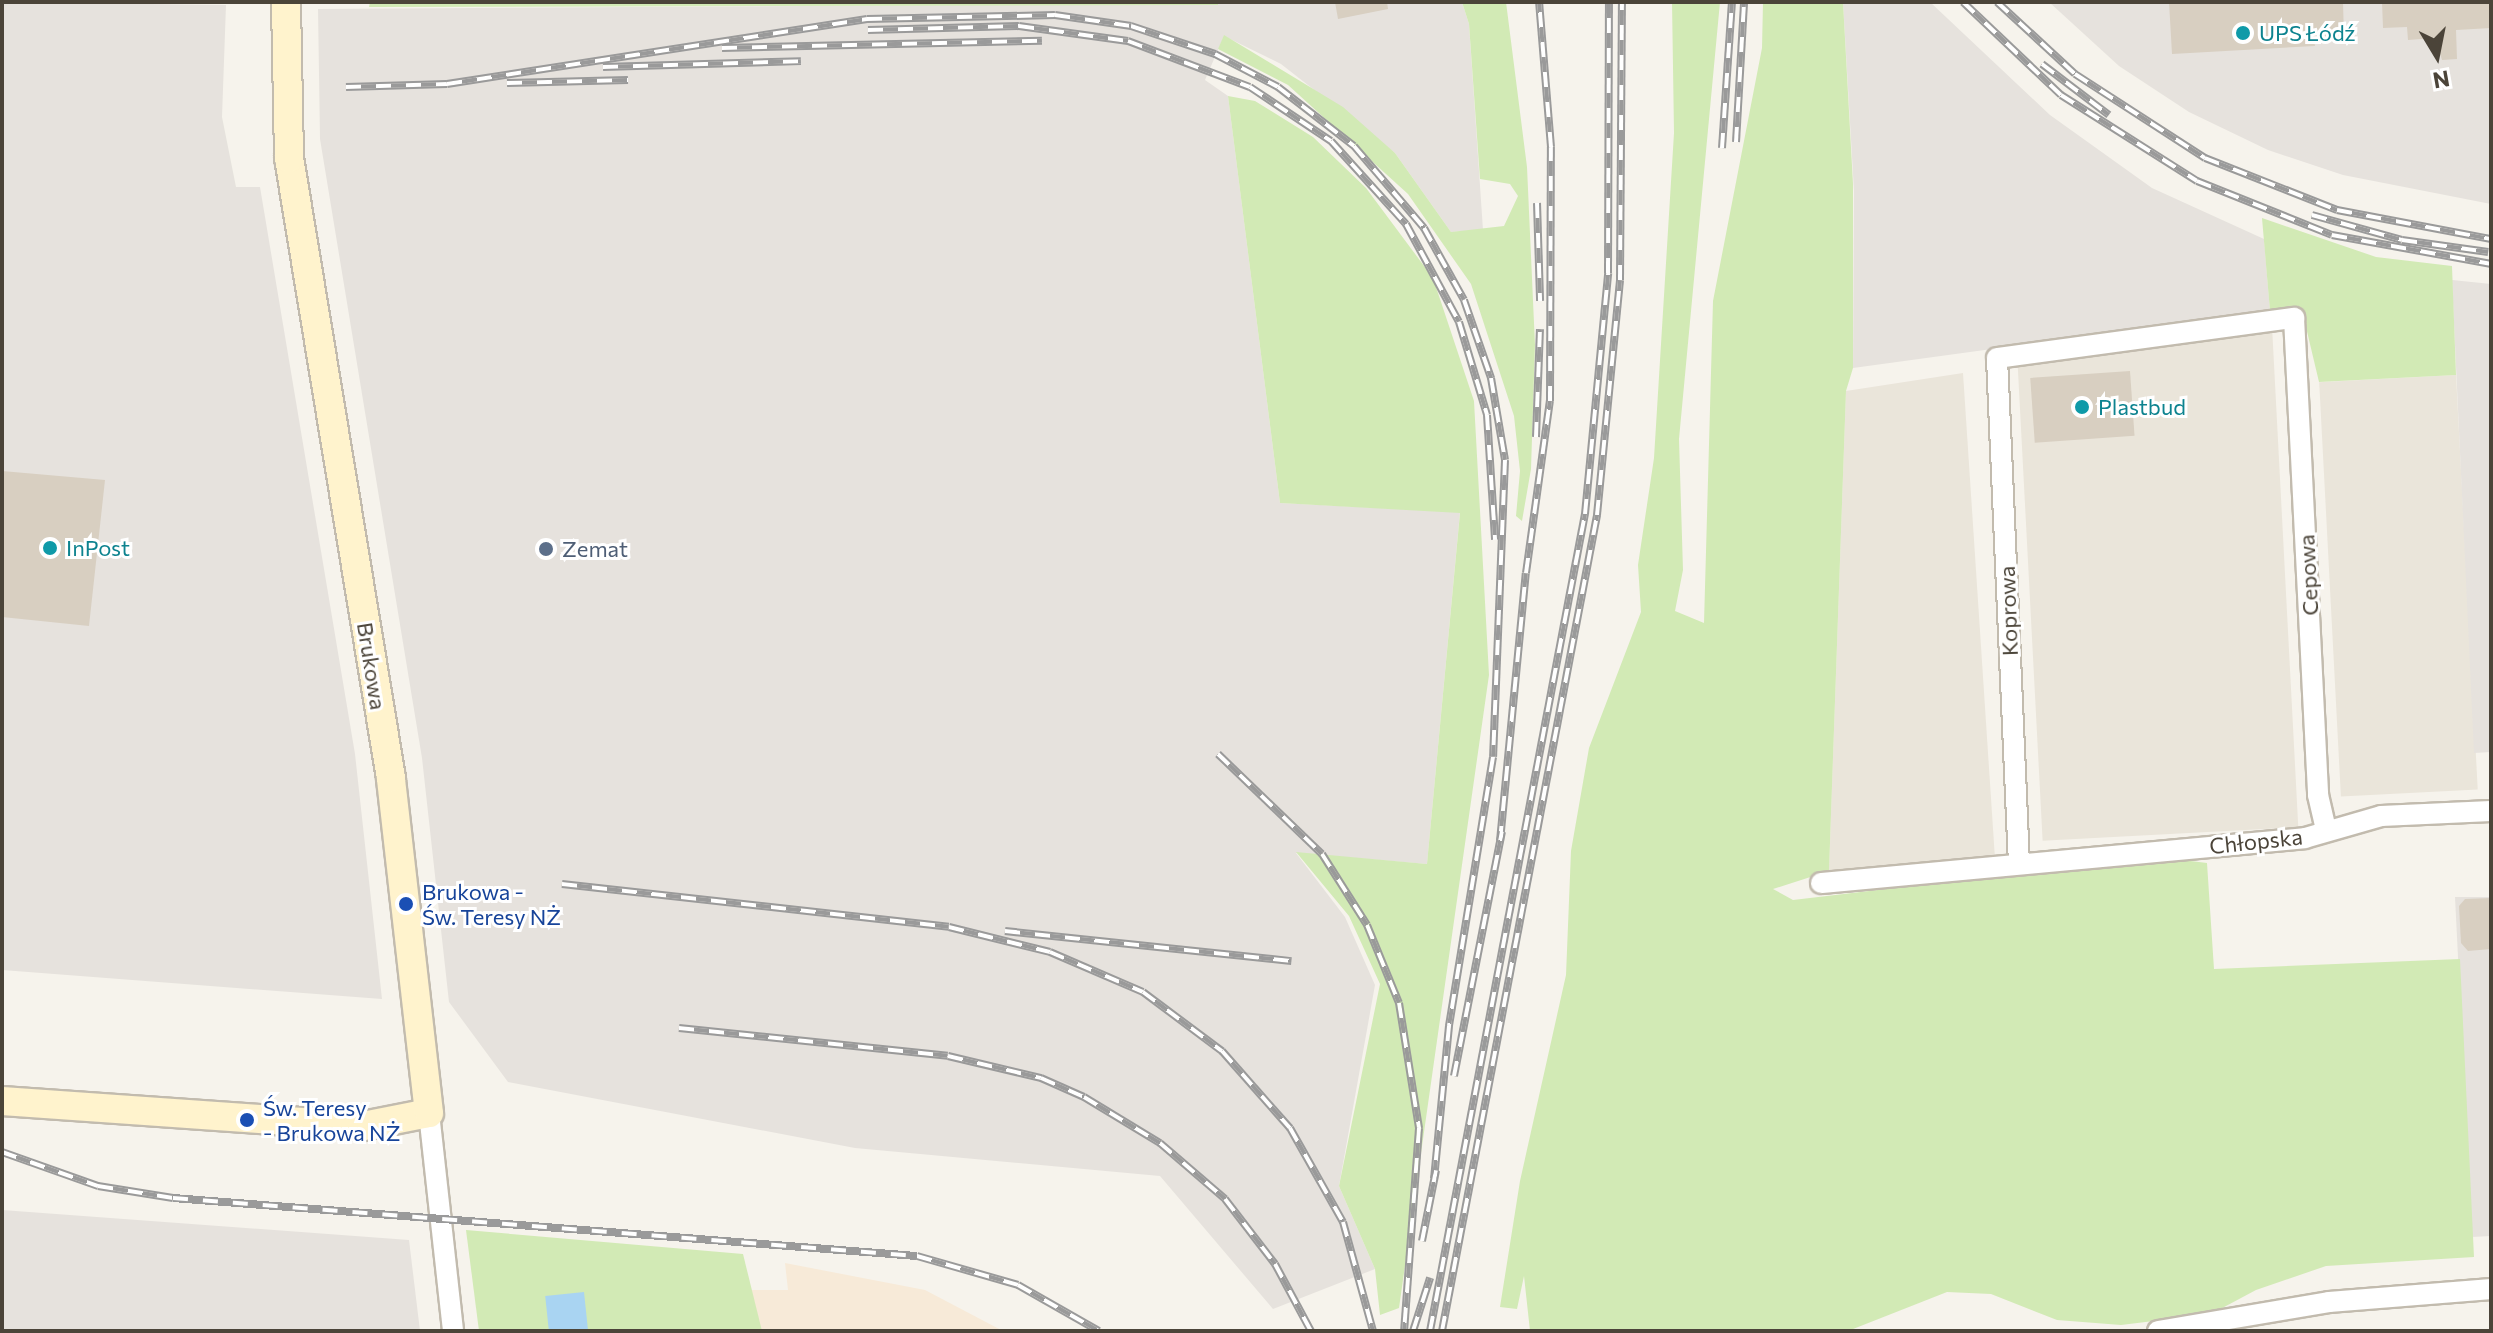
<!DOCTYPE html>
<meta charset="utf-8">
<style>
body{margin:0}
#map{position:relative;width:2493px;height:1333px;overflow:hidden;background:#f6f3ec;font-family:Commissioner,sans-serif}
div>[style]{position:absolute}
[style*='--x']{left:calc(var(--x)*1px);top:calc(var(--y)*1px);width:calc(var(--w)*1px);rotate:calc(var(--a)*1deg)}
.residential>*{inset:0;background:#eae5da;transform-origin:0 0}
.commercial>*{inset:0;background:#f7ead8}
.industrial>*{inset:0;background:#e6e2dd}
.green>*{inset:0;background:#d2eab5}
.water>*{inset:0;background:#a9d4f2;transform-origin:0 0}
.building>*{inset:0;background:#d8cfc1;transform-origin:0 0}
.roads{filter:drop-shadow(2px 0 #c2bbae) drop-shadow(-2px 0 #c2bbae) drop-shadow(0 2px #c2bbae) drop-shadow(0 -2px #c2bbae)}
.street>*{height:20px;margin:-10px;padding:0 10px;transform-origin:10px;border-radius:10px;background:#fff}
.secondary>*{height:28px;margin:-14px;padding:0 14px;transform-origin:14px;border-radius:14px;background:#fff3cd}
.rail>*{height:8px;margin-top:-4px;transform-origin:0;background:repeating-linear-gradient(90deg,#fff 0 15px,#9a9a9a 0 30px);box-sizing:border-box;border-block:2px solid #9a9a9a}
.dots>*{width:22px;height:22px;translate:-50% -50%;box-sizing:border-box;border:4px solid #fff;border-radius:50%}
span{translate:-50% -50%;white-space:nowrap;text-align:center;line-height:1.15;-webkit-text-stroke:6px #fff;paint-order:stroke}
.culture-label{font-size:22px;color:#0d838f}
.left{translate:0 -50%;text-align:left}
.service-label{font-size:22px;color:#4e5e75}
.street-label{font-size:22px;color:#4b4439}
.transit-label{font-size:22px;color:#164399}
.frame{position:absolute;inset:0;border:4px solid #4b4439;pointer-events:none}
.north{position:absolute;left:2397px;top:16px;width:80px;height:80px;-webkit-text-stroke:6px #fff;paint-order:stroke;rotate:170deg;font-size:22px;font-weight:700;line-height:32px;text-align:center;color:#4b4439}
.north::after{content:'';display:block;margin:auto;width:28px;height:36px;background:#4b4439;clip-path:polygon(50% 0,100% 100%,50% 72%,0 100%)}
</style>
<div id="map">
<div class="residential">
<i style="left:2272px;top:326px;width:502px;height:256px;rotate:87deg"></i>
<i style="clip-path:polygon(1963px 373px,1995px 859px,1829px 871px,1846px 391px)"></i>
<i style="left:2456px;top:375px;width:415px;height:137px;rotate:87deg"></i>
</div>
<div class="commercial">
<i style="clip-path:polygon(785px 1263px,925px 1290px,1003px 1331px,739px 1331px,740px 1290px,788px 1290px)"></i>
</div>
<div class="industrial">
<i style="clip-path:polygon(2px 2px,226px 5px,222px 117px,236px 187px,260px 187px,355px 754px,382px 999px,2px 970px)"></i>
<i style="clip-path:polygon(1462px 2px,1469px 24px,1483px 230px,1451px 232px,1395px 153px,1281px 64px,1224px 36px,1205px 80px,1228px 96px,1280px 503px,1460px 512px,1427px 864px,1296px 853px,1345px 917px,1375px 985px,1339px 1186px,1375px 1269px,1273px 1309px,1160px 1176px,855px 1148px,508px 1082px,449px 1002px,422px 758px,320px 139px,318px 9px)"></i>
<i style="clip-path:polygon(1843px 2px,1930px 2px,2050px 115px,2152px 188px,2264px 239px,2270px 311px,1853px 368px,1854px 191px)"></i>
<i style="clip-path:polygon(2049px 2px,2491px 2px,2491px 204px,2343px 175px,2268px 150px,2189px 112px,2119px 66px)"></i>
<i style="clip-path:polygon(2452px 280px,2491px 284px,2491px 752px,2474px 753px)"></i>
<i style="clip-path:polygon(2455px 897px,2491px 897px,2491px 1236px,2472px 1237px)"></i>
<i style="clip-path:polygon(2px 1210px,409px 1240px,420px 1331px,2px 1331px)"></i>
</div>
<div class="green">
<i style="clip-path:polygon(370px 2px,1218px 2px,1218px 5px,369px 7px)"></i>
<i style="clip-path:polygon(1462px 2px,1506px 2px,1527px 167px,1535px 345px,1531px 469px,1522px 521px,1516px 516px,1520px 471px,1514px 416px,1471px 284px,1408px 194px,1288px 85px,1218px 49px,1224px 35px,1343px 107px,1395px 153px,1451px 232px,1504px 226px,1518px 196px,1510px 184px,1480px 179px,1469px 24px)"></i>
<i style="clip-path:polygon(1672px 2px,1720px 2px,1679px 439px,1683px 570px,1675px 611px,1704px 623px,1713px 301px,1762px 48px,1763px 2px,1843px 2px,1853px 184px,1853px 368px,1846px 391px,1829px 871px,1773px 889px,1793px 900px,2158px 857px,2207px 863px,2214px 969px,2460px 959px,2474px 1257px,2326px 1266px,2256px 1290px,2211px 1314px,2121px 1325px,2057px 1320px,1991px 1294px,1947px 1292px,1848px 1331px,1530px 1331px,1524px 1276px,1517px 1309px,1500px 1307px,1520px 1181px,1566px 975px,1571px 851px,1589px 748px,1641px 612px,1638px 565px,1654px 458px,1674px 133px)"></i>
<i style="clip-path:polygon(1228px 96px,1255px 101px,1313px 137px,1366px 188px,1433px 278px,1474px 401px,1489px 675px,1399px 1308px,1380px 1315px,1375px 1269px,1339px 1186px,1380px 984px,1349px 916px,1296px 852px,1427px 864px,1460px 513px,1280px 503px)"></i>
<i style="clip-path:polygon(2262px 218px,2376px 257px,2452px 266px,2456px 375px,2319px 382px,2305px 323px,2296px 314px,2270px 311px)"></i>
<i style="clip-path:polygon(466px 1230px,743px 1254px,762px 1331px,479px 1331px)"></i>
</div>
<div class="water">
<i style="left:584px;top:1292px;width:39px;height:39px;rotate:84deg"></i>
</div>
<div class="building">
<i style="clip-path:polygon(1335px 2px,1387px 2px,1388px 9px,1338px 19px)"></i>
<i style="clip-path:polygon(2169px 2px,2343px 2px,2344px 37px,2314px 39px,2315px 46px,2172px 54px)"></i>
<i style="clip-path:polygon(2382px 2px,2491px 2px,2491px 28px,2456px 30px,2457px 59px,2442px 60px,2435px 38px,2408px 40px,2407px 27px,2383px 28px)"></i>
<i style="left:2130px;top:371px;width:65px;height:100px;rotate:86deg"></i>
<i style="clip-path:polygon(2px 471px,105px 480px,89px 626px,2px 617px)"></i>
<i style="clip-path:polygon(2491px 898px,2491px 949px,2468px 951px,2461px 943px,2459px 906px,2465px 899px)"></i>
</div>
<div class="roads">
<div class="street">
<i style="--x:2019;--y:864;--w:506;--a:-92.49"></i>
<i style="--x:1997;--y:358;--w:300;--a:-7.7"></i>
<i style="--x:2294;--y:318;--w:478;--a:87.1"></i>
<i style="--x:2318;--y:795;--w:37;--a:77"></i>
<i style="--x:1821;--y:883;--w:486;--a:-5.3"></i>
<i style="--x:2305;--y:838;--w:79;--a:-16.1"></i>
<i style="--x:2381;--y:816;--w:110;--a:-2.6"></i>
<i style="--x:429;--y:1113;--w:219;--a:83.7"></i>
<i style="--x:2158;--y:1331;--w:173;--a:-9.6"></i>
<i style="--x:2329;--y:1302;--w:163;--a:-4.6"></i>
</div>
<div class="secondary">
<i style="--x:2;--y:1101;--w:362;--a:4"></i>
<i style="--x:363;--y:1126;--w:67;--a:-11.1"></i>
<i style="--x:429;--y:1113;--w:337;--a:-96.5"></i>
<i style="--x:391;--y:778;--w:628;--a:-99.34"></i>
<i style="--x:289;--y:158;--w:156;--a:-91.1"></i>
</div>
</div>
<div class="rail">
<i style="--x:1963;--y:2;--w:135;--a:43.5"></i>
<i style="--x:2061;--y:95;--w:161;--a:32.3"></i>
<i style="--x:2197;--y:181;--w:145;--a:21.8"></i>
<i style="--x:2332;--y:235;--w:162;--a:10.3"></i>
<i style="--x:1997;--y:2;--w:106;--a:42.7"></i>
<i style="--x:2075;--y:74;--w:155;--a:32.9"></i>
<i style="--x:2205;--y:158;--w:142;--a:21.5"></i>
<i style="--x:2337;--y:210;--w:157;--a:10.7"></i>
<i style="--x:868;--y:30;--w:151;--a:-1.5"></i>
<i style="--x:1019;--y:26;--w:110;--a:7.8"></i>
<i style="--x:1128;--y:41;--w:130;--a:20.7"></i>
<i style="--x:1250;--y:87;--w:97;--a:33.7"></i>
<i style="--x:1331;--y:141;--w:112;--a:47.9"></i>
<i style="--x:1406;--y:224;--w:111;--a:61.6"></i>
<i style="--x:1459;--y:322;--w:97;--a:73.2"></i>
<i style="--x:1487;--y:415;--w:125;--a:86.3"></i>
<i style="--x:722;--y:48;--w:320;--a:-1.3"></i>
<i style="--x:2042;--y:64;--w:84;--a:37.3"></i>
<i style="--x:603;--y:67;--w:198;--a:-1.7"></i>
<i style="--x:507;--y:83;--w:121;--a:-1.4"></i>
<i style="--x:346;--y:87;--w:101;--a:-1.7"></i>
<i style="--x:447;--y:84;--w:425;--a:-8.8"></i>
<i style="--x:867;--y:19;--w:188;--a:-1.2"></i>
<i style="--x:1055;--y:15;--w:77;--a:8.2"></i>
<i style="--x:1131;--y:26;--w:89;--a:18.4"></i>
<i style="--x:1215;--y:54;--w:71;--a:27.6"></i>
<i style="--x:1278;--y:87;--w:96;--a:37.8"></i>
<i style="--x:1354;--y:146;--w:108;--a:49.5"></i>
<i style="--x:1424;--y:228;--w:82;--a:60.9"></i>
<i style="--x:1464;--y:300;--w:83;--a:70.9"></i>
<i style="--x:1491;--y:378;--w:83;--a:80.3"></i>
<i style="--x:1505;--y:460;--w:297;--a:92.3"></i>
<i style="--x:1493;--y:757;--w:273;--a:99.3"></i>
<i style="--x:1449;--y:1026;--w:153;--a:95.6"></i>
<i style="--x:1736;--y:142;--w:140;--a:-86.7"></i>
<i style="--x:1722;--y:148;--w:146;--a:-86.1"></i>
<i style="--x:1537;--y:203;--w:98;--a:88.2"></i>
<i style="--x:2312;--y:215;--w:93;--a:15.5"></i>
<i style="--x:2402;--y:240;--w:87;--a:7.9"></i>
<i style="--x:1536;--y:437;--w:108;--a:-87.9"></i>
<i style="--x:1218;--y:754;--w:144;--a:43.9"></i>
<i style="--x:1322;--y:854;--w:84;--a:57.6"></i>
<i style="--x:1367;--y:925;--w:84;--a:67.7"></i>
<i style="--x:1399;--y:1003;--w:127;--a:80.9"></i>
<i style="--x:1419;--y:1128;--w:204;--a:94.2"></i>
<i style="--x:1500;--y:841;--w:269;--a:-84.5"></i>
<i style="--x:1526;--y:573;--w:174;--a:-82.1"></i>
<i style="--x:1550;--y:401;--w:254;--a:-89.8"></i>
<i style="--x:1551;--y:147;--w:145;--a:-94.7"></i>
<i style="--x:562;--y:884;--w:389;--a:6.3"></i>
<i style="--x:949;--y:927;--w:104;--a:13.9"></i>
<i style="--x:1050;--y:952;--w:101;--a:23.3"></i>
<i style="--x:1143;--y:992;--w:99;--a:36.8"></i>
<i style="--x:1222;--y:1051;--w:103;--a:48.6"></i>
<i style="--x:1290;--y:1128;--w:108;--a:60.6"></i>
<i style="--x:1343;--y:1222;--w:113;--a:74.6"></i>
<i style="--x:1005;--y:931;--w:288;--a:6"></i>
<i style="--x:679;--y:1028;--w:270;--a:5.9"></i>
<i style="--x:948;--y:1056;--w:96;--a:13.3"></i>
<i style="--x:1041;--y:1078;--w:47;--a:23.8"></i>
<i style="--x:1084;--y:1097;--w:89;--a:31.2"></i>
<i style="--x:1160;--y:1143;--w:86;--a:40.7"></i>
<i style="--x:1225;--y:1199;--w:82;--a:52.4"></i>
<i style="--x:1275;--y:1264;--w:76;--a:61.8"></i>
<i style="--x:1454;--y:1076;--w:249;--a:-78.9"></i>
<i style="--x:2;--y:1152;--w:102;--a:19.5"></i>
<i style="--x:98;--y:1186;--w:76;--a:9.1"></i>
<i style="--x:173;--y:1198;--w:746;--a:4.46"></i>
<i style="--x:917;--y:1256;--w:105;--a:16"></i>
<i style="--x:1018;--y:1285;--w:93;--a:29.6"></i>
<i style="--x:1422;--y:1241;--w:72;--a:-78.8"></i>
<i style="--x:1413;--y:1331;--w:56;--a:-72.2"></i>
<i style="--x:1430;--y:1331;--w:832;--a:-79.26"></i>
<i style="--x:1585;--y:514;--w:242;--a:-84.5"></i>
<i style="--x:1608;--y:273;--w:271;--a:-89.8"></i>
<i style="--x:1442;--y:1331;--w:831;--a:-79.24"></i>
<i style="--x:1597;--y:515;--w:236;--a:-84.4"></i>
<i style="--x:1620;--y:280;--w:278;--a:-89.6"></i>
</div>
<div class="dots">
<i style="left:2243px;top:33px;background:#0f9aa8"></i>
<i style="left:2082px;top:407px;background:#0f9aa8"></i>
<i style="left:50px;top:548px;background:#0f9aa8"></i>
<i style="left:546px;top:549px;background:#5c6f8a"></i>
<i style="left:406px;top:904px;background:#1a4fb4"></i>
<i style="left:247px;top:1120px;background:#1a4fb4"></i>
</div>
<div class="culture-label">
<span class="left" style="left:2259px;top:33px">UPS Łódź</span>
<span class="left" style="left:2098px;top:407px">Plastbud</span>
<span class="left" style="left:66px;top:548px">InPost</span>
</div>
<div class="service-label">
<span class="left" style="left:562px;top:549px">Zemat</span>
</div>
<div class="street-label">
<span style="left:2308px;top:575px;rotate:-93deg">Cepowa</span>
<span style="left:2008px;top:611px;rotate:-92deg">Koprowa</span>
<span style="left:372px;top:666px;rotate:81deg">Brukowa</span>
<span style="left:2256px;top:841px;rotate:-6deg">Chłopska</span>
</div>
<div class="transit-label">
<span class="left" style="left:422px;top:904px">Brukowa -<br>Św. Teresy NŻ</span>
<span class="left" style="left:263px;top:1120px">Św. Teresy<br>- Brukowa NŻ</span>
</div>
<div class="frame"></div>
<div class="north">N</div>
</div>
